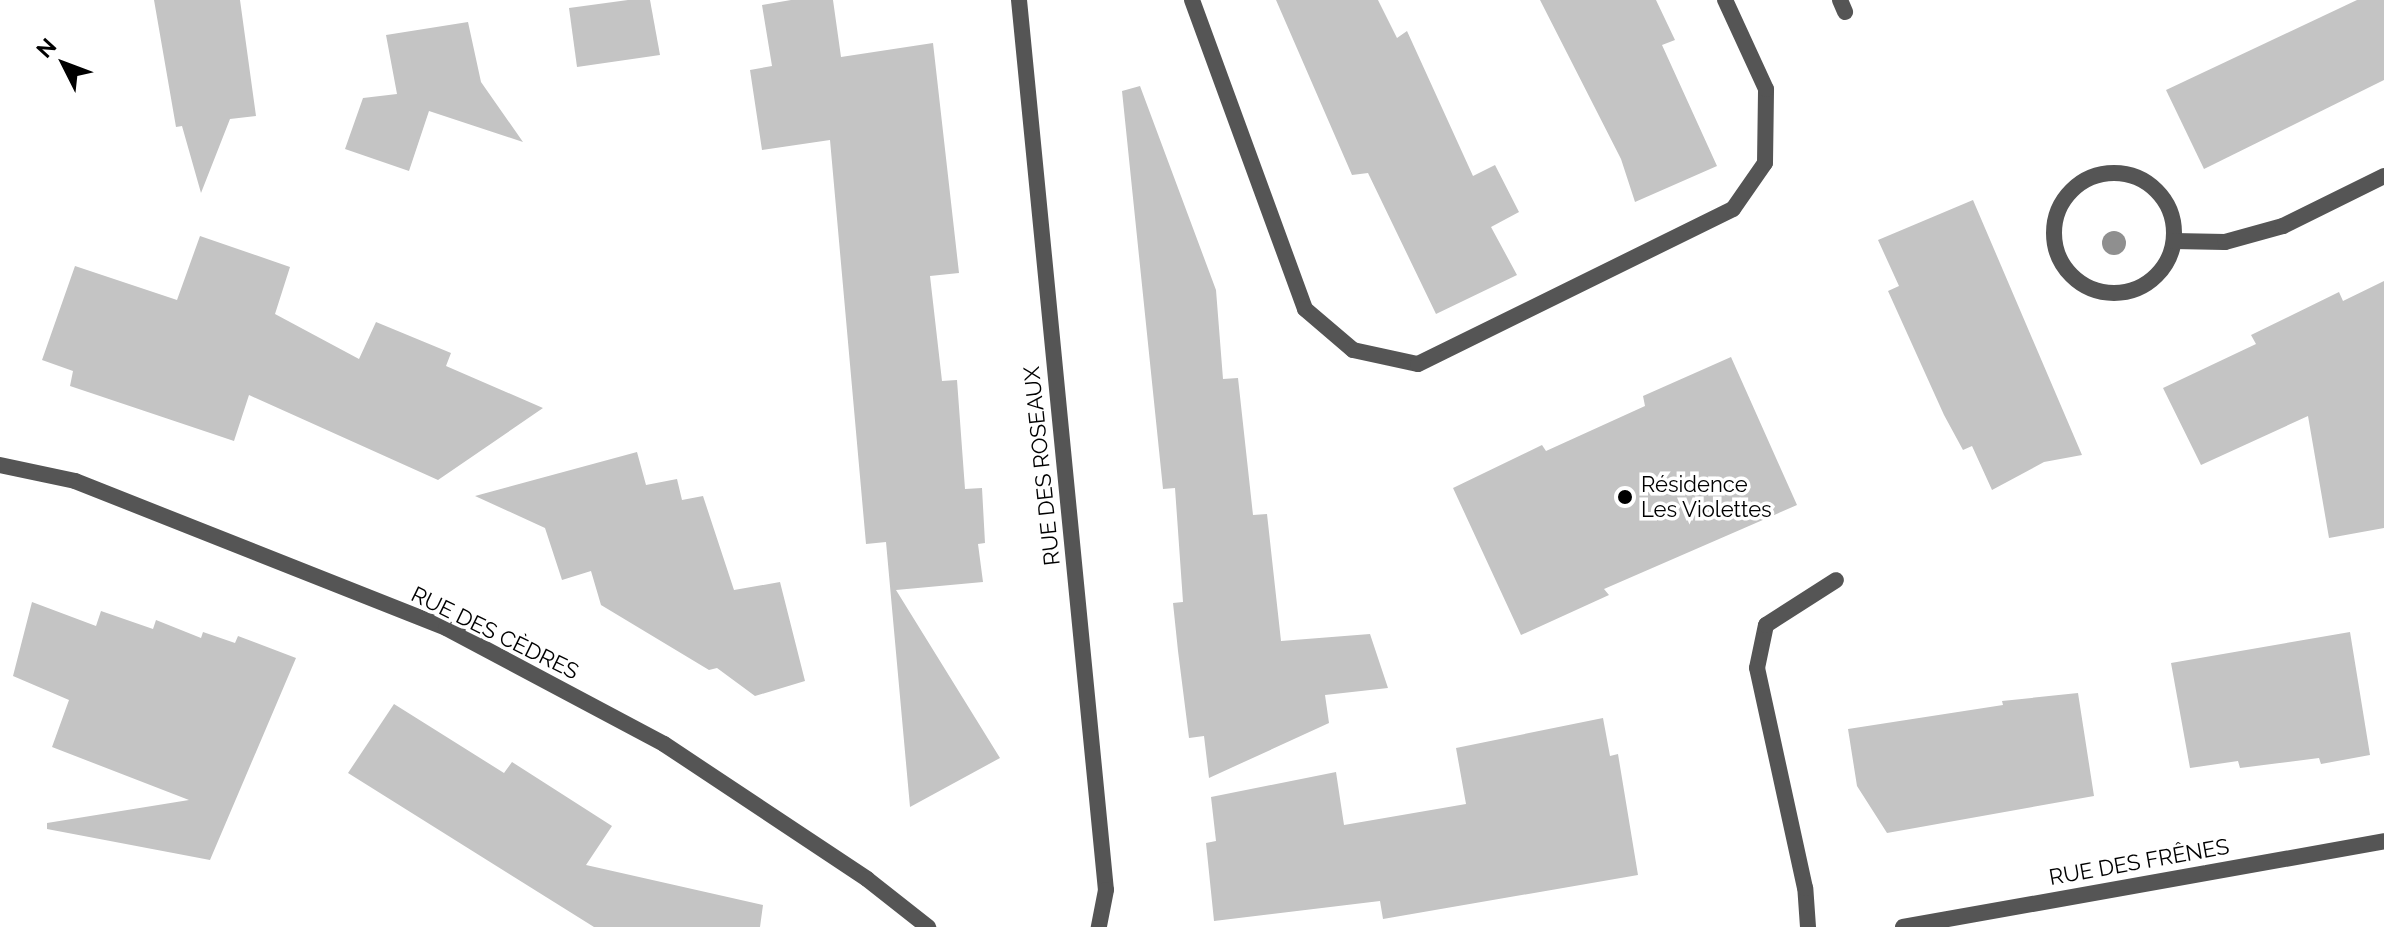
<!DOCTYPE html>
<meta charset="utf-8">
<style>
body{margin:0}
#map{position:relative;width:2384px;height:927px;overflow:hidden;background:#fff;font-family:Raleway,sans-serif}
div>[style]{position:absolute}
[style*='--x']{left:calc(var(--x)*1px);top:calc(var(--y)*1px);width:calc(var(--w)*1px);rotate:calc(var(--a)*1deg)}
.building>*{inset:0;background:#c4c4c4}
.lane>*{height:16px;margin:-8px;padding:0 8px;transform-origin:8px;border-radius:8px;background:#555}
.street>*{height:16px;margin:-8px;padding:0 8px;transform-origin:8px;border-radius:8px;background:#555}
.street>.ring{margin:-8px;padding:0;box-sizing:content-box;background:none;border:16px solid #555;border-radius:50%}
.trees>*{width:24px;height:24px;margin:-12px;border-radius:50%;background:#8f8f8f}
.dots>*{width:22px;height:22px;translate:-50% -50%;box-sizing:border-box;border:4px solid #fff;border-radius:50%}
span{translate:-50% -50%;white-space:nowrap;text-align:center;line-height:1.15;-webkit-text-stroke:7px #fff;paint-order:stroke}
.street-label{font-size:22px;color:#000}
.poi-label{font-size:22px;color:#000}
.left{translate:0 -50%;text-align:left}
.north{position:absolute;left:24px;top:24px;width:80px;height:80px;-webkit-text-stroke:6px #fff;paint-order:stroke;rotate:312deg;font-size:22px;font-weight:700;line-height:32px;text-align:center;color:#000}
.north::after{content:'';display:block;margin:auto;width:28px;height:36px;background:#000;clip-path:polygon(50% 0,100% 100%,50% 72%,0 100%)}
</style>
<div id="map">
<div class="building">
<i style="clip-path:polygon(154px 0,240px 0,256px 116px,230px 119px,201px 193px,182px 126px,176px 127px)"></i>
<i style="clip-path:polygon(628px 0,650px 0,660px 55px,577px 67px,569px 8px)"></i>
<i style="clip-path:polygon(791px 0,833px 0,841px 57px,933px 43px,959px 273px,930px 276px,942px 381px,957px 380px,965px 489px,982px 488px,985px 543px,978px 544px,983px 582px,896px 590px,1000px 758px,910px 807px,886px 542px,866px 544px,830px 140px,762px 150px,750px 70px,772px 66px,762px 5px)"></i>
<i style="clip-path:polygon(1276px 0,1378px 0,1397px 38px,1407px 31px,1473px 176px,1495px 165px,1519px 212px,1491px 227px,1517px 275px,1436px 314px,1368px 173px,1352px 175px)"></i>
<i style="clip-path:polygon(1540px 0,1656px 0,1675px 40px,1662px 45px,1717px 166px,1635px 202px,1621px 159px)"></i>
<i style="clip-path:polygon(2357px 0,2384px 0,2384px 80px,2204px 169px,2166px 90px)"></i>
<i style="clip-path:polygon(468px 22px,481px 82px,523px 142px,429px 111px,409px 171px,345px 149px,363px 98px,397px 94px,386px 35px)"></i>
<i style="clip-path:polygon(1140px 86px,1216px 290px,1223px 379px,1238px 378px,1253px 515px,1267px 514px,1281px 641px,1370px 634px,1388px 688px,1325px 695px,1329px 723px,1209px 778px,1204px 736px,1189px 738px,1178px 651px,1173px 603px,1183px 602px,1175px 488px,1163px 489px,1122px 91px)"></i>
<i style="clip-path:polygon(1973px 200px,2082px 455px,2044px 462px,1992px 490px,1972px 446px,1963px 450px,1944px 415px,1888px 291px,1899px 286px,1878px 240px)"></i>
<i style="clip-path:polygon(200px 236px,290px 267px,275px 314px,359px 359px,376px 322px,451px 353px,446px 366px,543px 408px,438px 480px,249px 395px,234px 441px,70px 386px,73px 371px,42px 360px,75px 266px,177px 300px)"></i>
<i style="clip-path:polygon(2384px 281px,2384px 528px,2329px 538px,2308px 416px,2201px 465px,2163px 388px,2256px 344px,2251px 335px,2339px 292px,2343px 301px)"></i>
<i style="clip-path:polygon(1731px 357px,1797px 505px,1604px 589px,1609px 595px,1521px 635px,1453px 488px,1542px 445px,1546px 451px,1645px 406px,1643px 396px)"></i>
<i style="clip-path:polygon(637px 452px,646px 485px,677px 479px,682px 500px,703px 496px,734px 590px,780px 582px,805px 681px,755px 696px,717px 668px,709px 670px,601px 605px,591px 571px,562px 580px,545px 528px,475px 496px)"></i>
<i style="clip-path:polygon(32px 602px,96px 626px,101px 611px,153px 629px,156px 620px,201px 638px,203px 632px,235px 643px,238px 636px,296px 658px,210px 860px,47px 829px,47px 823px,189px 800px,52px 747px,69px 700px,13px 676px)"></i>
<i style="clip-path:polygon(2350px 632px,2370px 755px,2321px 764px,2319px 758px,2240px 768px,2238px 761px,2190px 768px,2171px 663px)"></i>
<i style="clip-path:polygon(2078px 693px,2094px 796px,1887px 833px,1857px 786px,1848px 729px,2003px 705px,2002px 701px)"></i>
<i style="clip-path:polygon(394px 704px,504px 773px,512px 762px,612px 826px,586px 865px,763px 905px,760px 927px,594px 927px,348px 773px)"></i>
<i style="clip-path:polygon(1603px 718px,1610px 756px,1618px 754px,1638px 875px,1383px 919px,1380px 901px,1214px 921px,1206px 843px,1216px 841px,1211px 797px,1336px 772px,1344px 825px,1466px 804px,1456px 748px)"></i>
</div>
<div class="lane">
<i style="--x:1192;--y:0;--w:329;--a:69.9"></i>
<i style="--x:1305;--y:309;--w:63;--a:40.5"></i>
<i style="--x:1353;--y:350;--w:66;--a:12.2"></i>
<i style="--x:1418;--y:364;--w:351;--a:-26.2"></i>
<i style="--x:1733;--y:209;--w:56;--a:-55.2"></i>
<i style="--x:1765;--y:163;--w:74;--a:-89.2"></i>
<i style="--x:1766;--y:89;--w:98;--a:-114.7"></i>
<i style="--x:1840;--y:0;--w:13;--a:67"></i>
<i style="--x:1808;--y:927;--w:39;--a:-94"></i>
<i style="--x:1805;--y:888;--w:225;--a:-102.3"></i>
<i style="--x:1757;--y:668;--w:44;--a:-78.2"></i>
<i style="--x:1766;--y:625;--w:83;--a:-32.7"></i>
</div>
<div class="street">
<i style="--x:1019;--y:0;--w:894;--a:84.42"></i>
<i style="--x:1106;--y:890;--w:38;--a:101"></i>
<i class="ring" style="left:2054px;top:173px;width:104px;height:104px"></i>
<i style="--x:2174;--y:241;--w:51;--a:1.1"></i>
<i style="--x:2225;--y:242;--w:60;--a:-15.4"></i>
<i style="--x:2283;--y:226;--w:113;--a:-26.3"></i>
<i style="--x:0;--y:465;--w:77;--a:12"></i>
<i style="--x:75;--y:481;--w:399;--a:21.6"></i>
<i style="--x:446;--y:628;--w:247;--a:28"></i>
<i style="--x:664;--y:744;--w:244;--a:33.6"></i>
<i style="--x:867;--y:879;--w:78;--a:38.2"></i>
<i style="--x:1903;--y:927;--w:489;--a:-10.1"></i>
</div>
<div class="trees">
<i style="left:2114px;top:243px"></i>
</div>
<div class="dots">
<i style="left:1625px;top:497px;background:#000"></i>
</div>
<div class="street-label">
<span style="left:1042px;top:466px;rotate:-96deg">RUE DES ROSEAUX</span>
<span style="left:495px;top:633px;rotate:26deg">RUE DES CÈDRES</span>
<span style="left:2139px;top:862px;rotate:-10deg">RUE DES FRÊNES</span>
</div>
<div class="poi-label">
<span class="left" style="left:1641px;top:497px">Résidence<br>Les Violettes</span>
</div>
<div class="north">N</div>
</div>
